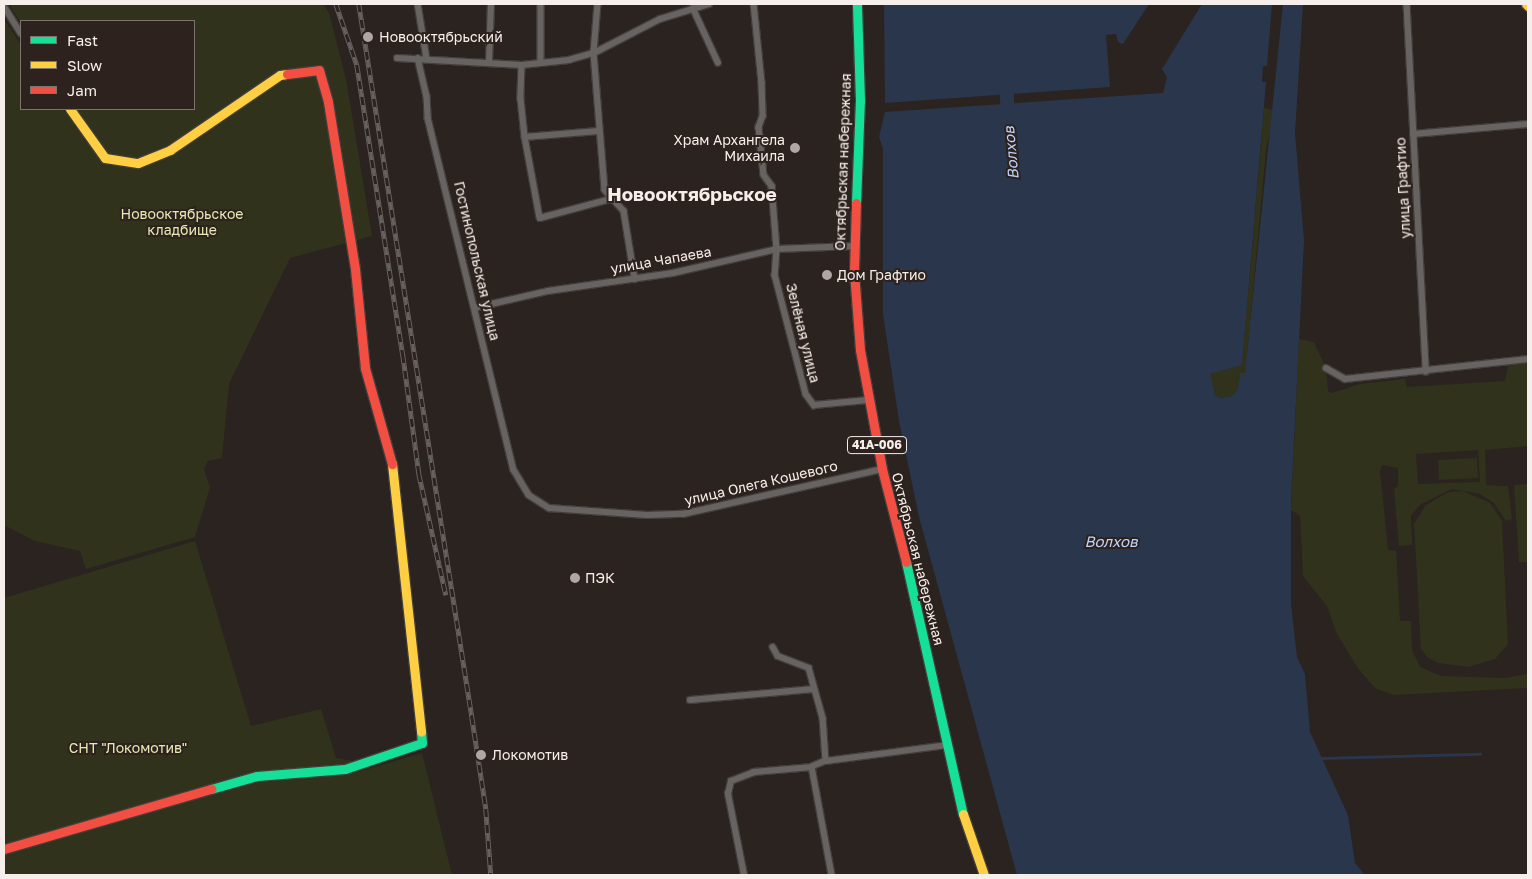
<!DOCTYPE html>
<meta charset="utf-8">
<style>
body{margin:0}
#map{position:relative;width:1532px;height:879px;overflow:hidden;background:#2a2320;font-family:"Golos Text",sans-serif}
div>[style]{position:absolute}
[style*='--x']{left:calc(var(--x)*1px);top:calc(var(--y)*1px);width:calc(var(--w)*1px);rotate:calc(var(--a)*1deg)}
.green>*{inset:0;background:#31321b;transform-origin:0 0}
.water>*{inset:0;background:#2a364c}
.stream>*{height:2.5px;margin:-1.25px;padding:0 1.25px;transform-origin:1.25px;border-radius:1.25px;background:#2a364c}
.river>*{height:14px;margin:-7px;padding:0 7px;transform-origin:7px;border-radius:7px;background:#2a364c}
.roads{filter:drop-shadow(1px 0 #433e3c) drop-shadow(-1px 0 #433e3c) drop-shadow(0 1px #433e3c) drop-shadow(0 -1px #433e3c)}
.street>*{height:5.5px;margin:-2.75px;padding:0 2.75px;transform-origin:2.75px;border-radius:2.75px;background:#676361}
.fast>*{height:9px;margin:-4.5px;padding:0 4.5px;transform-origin:4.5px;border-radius:4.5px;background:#16e098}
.slow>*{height:9px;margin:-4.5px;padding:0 4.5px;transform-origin:4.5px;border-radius:4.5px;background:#ffcf43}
.jam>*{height:9px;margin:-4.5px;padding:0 4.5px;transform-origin:4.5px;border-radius:4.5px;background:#f24e42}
.rail>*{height:4.5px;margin-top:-2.25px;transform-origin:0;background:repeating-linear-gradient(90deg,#2d221d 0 8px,#66605f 0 16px);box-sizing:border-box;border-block:1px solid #66605f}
.dots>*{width:14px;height:14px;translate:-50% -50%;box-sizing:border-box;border:2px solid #2d221d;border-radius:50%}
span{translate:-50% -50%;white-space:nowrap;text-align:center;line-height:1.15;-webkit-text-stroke:4px #2d221d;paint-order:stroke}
.shield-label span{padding:1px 4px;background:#2d221d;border:1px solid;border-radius:4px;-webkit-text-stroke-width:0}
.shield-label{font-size:12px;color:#f6eeeb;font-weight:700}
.poi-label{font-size:14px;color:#f6eeeb}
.left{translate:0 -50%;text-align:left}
.right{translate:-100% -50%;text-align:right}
.street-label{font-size:14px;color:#f6eeeb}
.park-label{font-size:14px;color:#e5eab0}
.water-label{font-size:15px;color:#bbd3fb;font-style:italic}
.district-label{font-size:19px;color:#f6eeeb;font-weight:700}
.frame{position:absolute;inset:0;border:5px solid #f6eeeb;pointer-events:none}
.legend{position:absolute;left:20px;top:20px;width:175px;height:90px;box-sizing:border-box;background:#2d221d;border:1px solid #7d746f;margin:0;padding:6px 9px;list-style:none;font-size:15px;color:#f6eeeb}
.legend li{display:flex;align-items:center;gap:10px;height:25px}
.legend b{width:25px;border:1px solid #7d746f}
</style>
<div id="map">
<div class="green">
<i style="clip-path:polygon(9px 4px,323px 4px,329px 13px,346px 79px,372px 236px,290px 258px,229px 384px,222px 458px,208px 461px,204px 469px,210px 487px,195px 537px,86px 569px,80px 551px,35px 541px,4px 525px,4px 19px,21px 45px,21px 109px,63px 109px,87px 143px,91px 131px,76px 109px,194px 109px,194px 21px,21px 23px)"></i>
<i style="clip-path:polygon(1264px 108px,1275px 110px,1266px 149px,1246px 368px,1245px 373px,1240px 374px,1238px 389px,1232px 396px,1220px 398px,1215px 395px,1209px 374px,1242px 365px)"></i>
<i style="clip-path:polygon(evenodd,1299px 339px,1314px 342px,1326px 368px,1328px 391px,1332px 393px,1360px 384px,1405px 379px,1407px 387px,1505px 381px,1508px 365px,1528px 363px,1528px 446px,1485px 450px,1486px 485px,1508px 486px,1512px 519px,1506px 521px,1494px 503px,1480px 494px,1452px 489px,1421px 504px,1411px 515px,1412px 545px,1399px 546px,1394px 489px,1398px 486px,1398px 468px,1382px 465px,1380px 471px,1388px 550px,1396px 551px,1400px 621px,1411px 621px,1412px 650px,1420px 667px,1441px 676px,1505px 678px,1528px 674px,1528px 688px,1393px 695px,1375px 688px,1357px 667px,1336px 632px,1327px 606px,1303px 576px,1300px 516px,1291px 510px,1299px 339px,1478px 450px,1480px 482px,1418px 484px,1416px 454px,1478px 450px)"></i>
<i style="left:1477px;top:458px;width:20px;height:39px;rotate:87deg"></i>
<i style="clip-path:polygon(1528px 484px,1528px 562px,1519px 562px,1514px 485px)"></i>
<i style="clip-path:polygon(1463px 491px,1490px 503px,1502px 521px,1508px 644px,1495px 659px,1468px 667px,1438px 663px,1428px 658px,1421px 649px,1414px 524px,1425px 506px,1436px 499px,1449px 492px)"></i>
<i style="clip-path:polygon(195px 541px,251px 726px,321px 709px,336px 758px,353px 761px,357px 772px,422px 753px,452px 875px,4px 875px,4px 598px)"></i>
</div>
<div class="water">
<i style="clip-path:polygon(884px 4px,1149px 4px,1123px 44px,1118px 42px,1116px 34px,1106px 35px,1110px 87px,885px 103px)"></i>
<i style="clip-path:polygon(1202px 4px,1272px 4px,1267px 66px,1263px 66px,1262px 82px,1266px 82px,1242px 365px,1210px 374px,1215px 395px,1220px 398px,1232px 396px,1238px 389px,1240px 373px,1245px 373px,1283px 4px,1303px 4px,1295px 133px,1304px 240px,1291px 502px,1291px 604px,1297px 657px,1305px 674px,1310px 732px,1348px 815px,1355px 863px,1365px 875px,1017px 875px,919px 517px,899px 421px,883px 314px,883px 149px,879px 137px,885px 112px,1163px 93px,1167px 77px,1162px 69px)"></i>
</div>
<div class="stream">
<i style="--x:1322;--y:758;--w:158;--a:-1.5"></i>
</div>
<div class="river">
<i style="--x:1006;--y:76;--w:46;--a:87.5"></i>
</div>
<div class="roads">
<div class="street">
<i style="--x:418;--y:4;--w:56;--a:80.7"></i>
<i style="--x:541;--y:4;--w:59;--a:90"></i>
<i style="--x:598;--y:4;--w:49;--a:94.7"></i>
<i style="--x:594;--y:53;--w:137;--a:85.4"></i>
<i style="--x:605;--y:190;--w:28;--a:48"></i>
<i style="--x:624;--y:211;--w:69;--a:80.8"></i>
<i style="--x:754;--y:4;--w:79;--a:84.2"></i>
<i style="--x:762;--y:83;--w:33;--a:88"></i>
<i style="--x:763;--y:116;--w:12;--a:110"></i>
<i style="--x:759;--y:127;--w:48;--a:84.1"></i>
<i style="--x:764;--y:175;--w:14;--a:54"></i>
<i style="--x:772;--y:186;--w:63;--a:85.5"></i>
<i style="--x:777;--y:249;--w:26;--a:94"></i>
<i style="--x:775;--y:275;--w:123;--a:75.4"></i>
<i style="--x:806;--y:394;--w:14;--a:54"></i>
<i style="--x:814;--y:405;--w:54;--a:-5.3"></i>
<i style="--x:1407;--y:4;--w:368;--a:87"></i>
<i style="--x:4;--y:6;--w:32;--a:58"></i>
<i style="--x:693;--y:8;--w:60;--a:65.2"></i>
<i style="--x:397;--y:58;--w:125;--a:3.2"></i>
<i style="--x:522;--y:65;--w:47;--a:-6.1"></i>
<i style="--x:569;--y:60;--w:26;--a:-16"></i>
<i style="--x:594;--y:53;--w:74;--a:-27.3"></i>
<i style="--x:660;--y:19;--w:51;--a:-17"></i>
<i style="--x:418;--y:58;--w:39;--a:77"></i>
<i style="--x:427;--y:96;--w:22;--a:87"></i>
<i style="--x:428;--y:118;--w:362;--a:76.3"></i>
<i style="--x:514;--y:470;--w:29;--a:59"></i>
<i style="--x:529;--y:495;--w:24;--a:33"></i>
<i style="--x:549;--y:508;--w:98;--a:4.1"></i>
<i style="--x:647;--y:515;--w:36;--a:-2"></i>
<i style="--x:683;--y:514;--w:204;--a:-12.7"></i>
<i style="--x:489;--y:63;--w:59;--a:-88.1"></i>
<i style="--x:522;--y:65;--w:34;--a:92"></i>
<i style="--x:521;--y:99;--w:38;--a:84"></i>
<i style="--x:525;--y:137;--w:82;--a:79.5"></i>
<i style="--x:540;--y:218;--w:73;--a:-15"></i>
<i style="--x:1413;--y:134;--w:115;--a:-5"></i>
<i style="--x:525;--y:137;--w:73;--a:-4.7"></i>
<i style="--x:474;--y:308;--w:76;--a:-12.9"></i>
<i style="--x:548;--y:291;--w:126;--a:-8.2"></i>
<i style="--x:673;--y:273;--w:107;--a:-13"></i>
<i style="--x:777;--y:249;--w:77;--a:-2.2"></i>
<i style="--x:1326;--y:368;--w:22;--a:30"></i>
<i style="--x:1345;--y:379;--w:184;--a:-6.2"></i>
<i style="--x:773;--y:647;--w:10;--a:61"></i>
<i style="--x:778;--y:656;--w:33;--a:21"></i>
<i style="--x:809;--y:668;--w:52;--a:74.4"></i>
<i style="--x:823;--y:718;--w:43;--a:86"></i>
<i style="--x:826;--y:761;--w:15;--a:157"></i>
<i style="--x:812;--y:767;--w:110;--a:79.5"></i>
<i style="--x:690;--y:700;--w:124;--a:-5.1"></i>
<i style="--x:826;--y:761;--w:123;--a:-7.5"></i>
<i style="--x:744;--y:875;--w:83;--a:-101.2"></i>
<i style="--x:728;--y:794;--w:13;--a:-77"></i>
<i style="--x:731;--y:781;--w:25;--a:-21"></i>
<i style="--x:754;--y:772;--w:58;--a:-4.9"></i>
</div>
<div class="fast">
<i style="--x:856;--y:203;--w:102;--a:-87.8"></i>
<i style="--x:860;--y:101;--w:97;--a:-91.8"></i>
<i style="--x:906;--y:562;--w:258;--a:77.3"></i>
<i style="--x:211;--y:789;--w:48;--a:-15.8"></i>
<i style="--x:257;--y:776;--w:88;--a:-4.5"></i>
<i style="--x:345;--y:769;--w:81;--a:-18.7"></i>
<i style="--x:422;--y:743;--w:12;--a:-95"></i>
</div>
<div class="slow">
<i style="--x:1526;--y:4;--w:3;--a:45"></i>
<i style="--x:70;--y:109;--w:60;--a:54.5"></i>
<i style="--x:105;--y:158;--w:33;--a:9"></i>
<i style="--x:138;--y:163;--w:35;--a:-22"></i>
<i style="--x:170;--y:150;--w:133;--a:-34.3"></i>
<i style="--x:280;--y:75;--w:7;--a:-8"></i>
<i style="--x:392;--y:464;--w:269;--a:83.8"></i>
<i style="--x:963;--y:814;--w:65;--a:71"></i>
</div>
<div class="jam">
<i style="--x:287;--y:74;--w:32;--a:-7"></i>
<i style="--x:319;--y:70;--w:33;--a:74"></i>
<i style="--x:328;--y:102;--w:169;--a:80.8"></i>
<i style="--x:355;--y:269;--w:100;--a:84.2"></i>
<i style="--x:365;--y:368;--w:100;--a:74.3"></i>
<i style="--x:856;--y:203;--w:69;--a:91.7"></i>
<i style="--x:854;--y:272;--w:78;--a:85.6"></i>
<i style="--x:860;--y:350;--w:121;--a:79.5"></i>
<i style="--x:882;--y:469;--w:96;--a:75.5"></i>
<i style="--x:4;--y:849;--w:216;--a:-16.2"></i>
</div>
</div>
<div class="rail">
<i style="--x:336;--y:4;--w:65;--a:71"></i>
<i style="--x:357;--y:65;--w:294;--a:81"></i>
<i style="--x:403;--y:355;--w:120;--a:82.3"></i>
<i style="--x:419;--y:474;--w:124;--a:77.4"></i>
<i style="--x:359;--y:4;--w:722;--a:80.99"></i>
<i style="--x:472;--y:717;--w:93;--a:81.3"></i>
<i style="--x:486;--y:809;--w:66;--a:85.7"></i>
</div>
<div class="dots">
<i style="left:368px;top:37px;background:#afa7a4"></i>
<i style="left:795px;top:148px;background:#afa7a4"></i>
<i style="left:827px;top:275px;background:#afa7a4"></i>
<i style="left:575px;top:578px;background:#afa7a4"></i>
<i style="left:481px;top:755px;background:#afa7a4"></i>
</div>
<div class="shield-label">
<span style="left:877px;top:445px">41А-006</span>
</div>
<div class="poi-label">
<span class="left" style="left:379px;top:37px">Новооктябрьский</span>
<span class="right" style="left:785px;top:148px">Храм Архангела<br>Михаила</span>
<span class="left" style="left:837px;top:275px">Дом Графтио</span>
<span class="left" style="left:585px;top:578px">ПЭК</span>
<span class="left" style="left:492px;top:755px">Локомотив</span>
</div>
<div class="street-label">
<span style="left:843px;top:162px;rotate:-88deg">Октябрьская набережная</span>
<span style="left:1403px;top:188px;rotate:-93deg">улица Графтио</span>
<span style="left:661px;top:260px;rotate:-10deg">улица Чапаева</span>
<span style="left:477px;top:261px;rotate:77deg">Гостинопольская улица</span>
<span style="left:803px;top:333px;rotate:76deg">Зелёная улица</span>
<span style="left:761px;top:483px;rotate:-13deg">улица Олега Кошевого</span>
<span style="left:918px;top:559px;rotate:76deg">Октябрьская набережная</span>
</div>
<div class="park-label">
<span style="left:182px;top:222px">Новооктябрьское<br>кладбище</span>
<span style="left:128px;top:748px">СНТ "Локомотив"</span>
</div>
<div class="water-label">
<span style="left:1011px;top:153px;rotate:-95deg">Волхов</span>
<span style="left:1111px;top:542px">Волхов</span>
</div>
<div class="district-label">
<span style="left:692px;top:194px">Новооктябрьское</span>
</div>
<div class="frame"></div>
<ul class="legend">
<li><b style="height:6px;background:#16e098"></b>Fast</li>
<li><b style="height:6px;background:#ffcf43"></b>Slow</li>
<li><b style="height:6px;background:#f24e42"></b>Jam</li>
</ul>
</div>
